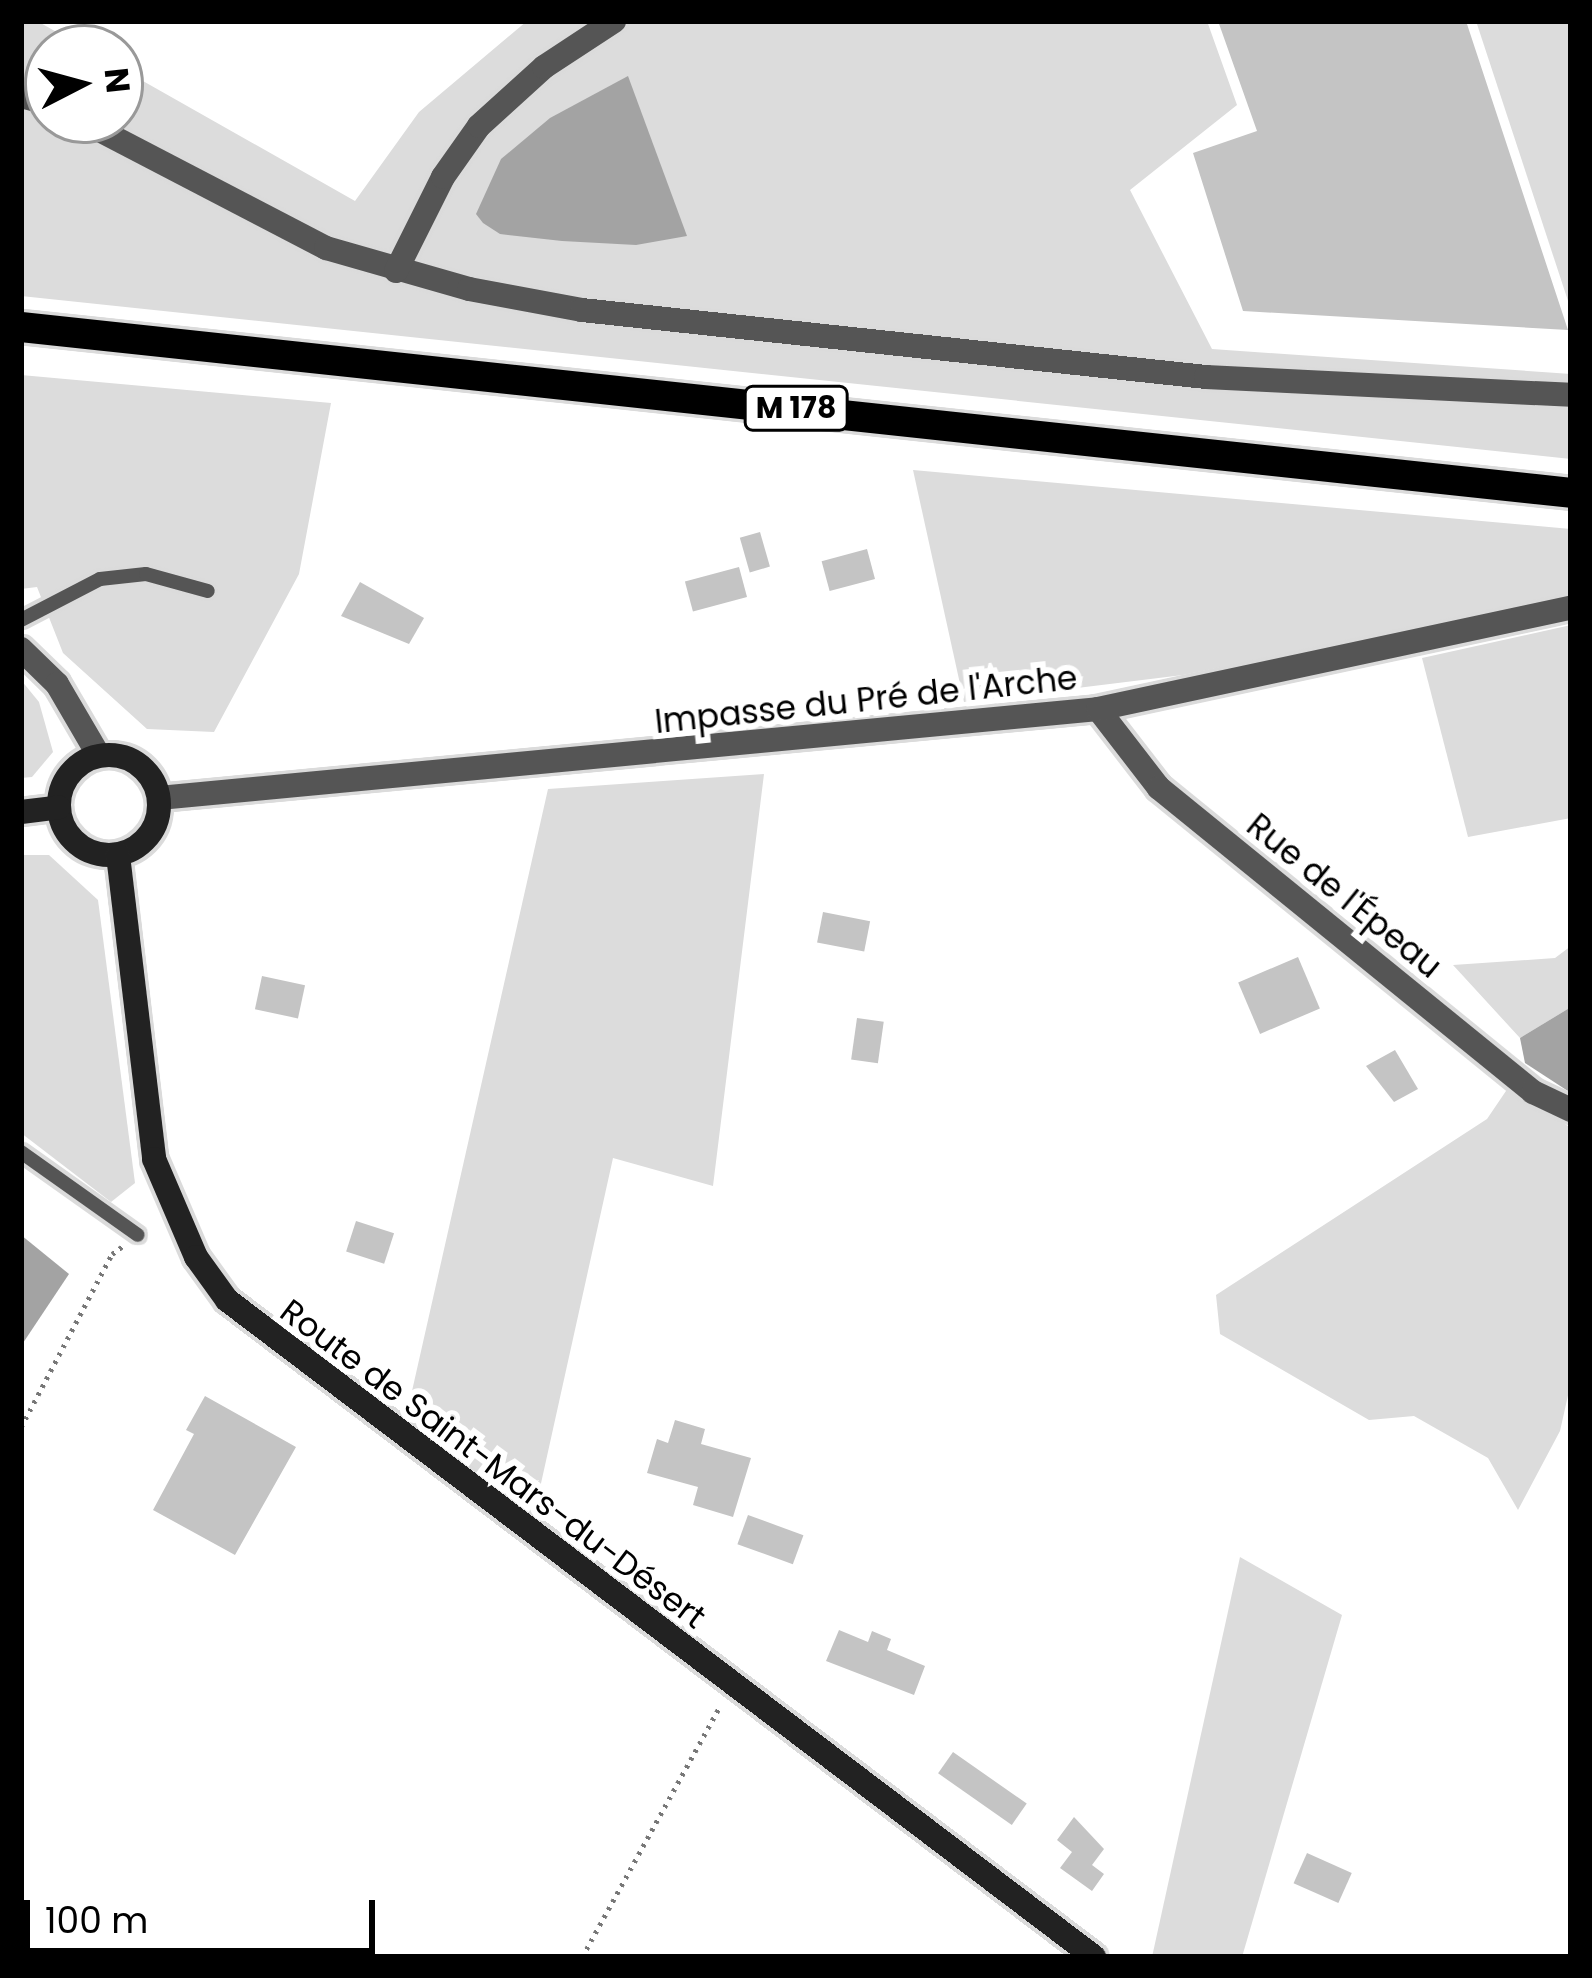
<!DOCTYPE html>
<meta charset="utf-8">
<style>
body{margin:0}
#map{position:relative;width:1592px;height:1978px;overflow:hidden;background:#fff;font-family:Poppins,sans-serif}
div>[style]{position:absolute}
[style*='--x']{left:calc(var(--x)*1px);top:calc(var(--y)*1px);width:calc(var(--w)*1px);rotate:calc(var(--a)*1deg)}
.green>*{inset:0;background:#dcdcdc}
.water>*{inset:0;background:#a3a3a3}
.building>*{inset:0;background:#c4c4c4;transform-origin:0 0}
.path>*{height:4.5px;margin-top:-2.25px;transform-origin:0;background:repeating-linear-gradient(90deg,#777 0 3px,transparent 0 9px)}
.roads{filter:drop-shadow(3px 0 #dbdbdb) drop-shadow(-3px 0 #dbdbdb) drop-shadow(0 3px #dbdbdb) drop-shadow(0 -3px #dbdbdb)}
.lane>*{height:14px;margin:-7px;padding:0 7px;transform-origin:7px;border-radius:7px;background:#555}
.street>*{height:24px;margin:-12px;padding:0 12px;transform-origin:12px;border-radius:12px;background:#555}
.secondary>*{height:24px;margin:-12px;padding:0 12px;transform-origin:12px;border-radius:12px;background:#222}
.secondary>.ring{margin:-12px;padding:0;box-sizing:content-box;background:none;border:24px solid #222;border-radius:50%}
.primary>*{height:30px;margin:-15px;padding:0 15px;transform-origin:15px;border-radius:15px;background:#000}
span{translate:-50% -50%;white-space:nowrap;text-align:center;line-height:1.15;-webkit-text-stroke:12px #fff;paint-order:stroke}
.shield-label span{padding:3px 9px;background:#fff;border:3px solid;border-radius:9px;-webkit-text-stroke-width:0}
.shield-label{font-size:30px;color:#000;font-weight:700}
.street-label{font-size:33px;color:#000}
.frame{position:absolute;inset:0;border:24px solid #000;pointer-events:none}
.north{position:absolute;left:24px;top:24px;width:120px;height:120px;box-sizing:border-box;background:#fff;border:3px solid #999;border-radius:50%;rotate:84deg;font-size:33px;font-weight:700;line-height:48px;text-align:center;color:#000}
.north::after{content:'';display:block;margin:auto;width:42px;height:54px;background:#000;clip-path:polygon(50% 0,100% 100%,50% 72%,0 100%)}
.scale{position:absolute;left:24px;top:1900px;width:351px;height:54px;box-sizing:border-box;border:6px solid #000;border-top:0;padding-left:15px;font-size:36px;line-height:42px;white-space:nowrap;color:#000;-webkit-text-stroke:9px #fff;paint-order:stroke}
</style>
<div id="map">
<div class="green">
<i style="clip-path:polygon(21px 21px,37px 21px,85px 48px,48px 48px,48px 120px,120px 120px,120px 68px,355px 201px,419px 112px,527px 21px,1207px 21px,1237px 105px,1130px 190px,1212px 349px,1571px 374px,1571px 459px,21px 296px)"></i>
<i style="clip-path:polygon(1476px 21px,1571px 21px,1571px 310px)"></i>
<i style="clip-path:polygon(21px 375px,331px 403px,299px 574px,214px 732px,147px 729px,63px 653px,37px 587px,21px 589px)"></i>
<i style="clip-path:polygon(913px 470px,1571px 529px,1571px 595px,1183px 675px,964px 702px)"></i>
<i style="clip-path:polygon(1571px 625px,1571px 818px,1468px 837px,1422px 658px)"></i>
<i style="clip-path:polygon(21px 680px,39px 702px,53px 752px,32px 777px,21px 778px)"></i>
<i style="clip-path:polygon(764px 774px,713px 1186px,613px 1158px,534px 1515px,405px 1422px,548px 789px)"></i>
<i style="clip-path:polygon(21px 855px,49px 855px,98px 900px,135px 1183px,111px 1202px,21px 1133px)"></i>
<i style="clip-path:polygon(1571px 946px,1571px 1007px,1520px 1038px,1453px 965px,1555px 958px)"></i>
<i style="clip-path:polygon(1508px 1088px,1571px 1128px,1571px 1382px,1560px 1431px,1518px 1510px,1488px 1458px,1414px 1416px,1369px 1420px,1220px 1334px,1216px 1295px,1487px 1119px)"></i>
<i style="clip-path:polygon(1240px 1557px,1342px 1615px,1242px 1957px,1152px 1957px)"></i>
</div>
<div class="water">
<i style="clip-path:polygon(628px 76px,687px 236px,636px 245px,562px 241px,500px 234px,483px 223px,476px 214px,501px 159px,550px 118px)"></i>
<i style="clip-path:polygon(1571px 1007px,1571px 1093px,1525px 1063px,1520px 1038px)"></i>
<i style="clip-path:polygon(21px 1235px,69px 1274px,21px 1346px)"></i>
</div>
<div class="building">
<i style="clip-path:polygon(1218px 21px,1466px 21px,1568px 330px,1243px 311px,1193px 153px,1257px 131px)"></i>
<i style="left:760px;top:532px;width:36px;height:21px;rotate:74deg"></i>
<i style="left:867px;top:549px;width:31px;height:47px;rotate:75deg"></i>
<i style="left:739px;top:567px;width:31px;height:56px;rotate:75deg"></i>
<i style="clip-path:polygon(360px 582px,424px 618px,409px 644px,341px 616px)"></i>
<i style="left:823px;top:912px;width:48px;height:31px;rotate:11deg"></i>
<i style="left:1298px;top:957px;width:56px;height:65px;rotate:67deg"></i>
<i style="left:262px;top:976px;width:44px;height:34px;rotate:12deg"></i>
<i style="left:857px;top:1018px;width:27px;height:42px;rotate:8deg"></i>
<i style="clip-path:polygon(1395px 1050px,1418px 1089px,1394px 1102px,1366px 1066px)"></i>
<i style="left:356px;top:1221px;width:40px;height:32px;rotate:18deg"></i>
<i style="clip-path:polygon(205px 1396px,296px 1447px,235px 1555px,153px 1510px,194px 1434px,186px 1430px)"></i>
<i style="clip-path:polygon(675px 1420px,705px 1429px,701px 1444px,751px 1458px,733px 1517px,693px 1505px,698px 1487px,647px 1473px,657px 1439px,668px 1443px)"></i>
<i style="left:748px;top:1515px;width:59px;height:31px;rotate:20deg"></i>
<i style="clip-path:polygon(839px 1630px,868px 1642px,872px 1631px,891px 1639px,887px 1650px,925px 1666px,914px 1695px,826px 1661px)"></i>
<i style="left:953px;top:1752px;width:90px;height:26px;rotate:35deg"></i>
<i style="clip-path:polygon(1074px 1817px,1104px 1849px,1092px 1865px,1104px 1874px,1092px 1891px,1060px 1868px,1072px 1852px,1057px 1840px)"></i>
<i style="left:1307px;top:1853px;width:49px;height:33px;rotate:24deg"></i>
</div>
<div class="path">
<i style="--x:21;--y:1427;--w:195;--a:-62.3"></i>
<i style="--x:112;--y:1254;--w:15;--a:-37"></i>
<i style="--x:582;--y:1957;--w:286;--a:-61.2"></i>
</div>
<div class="roads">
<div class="lane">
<i style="--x:21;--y:620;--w:89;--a:-27.4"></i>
<i style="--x:100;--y:579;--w:46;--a:-6.2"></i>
<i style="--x:146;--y:574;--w:64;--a:15.3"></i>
<i style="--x:21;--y:1152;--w:143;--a:35.4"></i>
</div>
<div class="street">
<i style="--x:21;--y:96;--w:28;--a:15"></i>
<i style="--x:80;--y:120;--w:277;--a:27.5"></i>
<i style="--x:326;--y:248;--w:149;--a:16"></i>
<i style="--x:469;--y:289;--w:115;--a:10.5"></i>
<i style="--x:582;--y:310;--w:628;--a:6.13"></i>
<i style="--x:1206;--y:377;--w:365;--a:2.8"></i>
<i style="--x:396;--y:271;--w:105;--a:-63.4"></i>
<i style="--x:443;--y:177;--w:62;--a:-54.8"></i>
<i style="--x:479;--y:126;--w:88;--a:-42.2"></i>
<i style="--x:544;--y:67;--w:84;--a:-33.3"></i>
<i style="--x:21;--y:649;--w:50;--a:44.2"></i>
<i style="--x:57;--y:684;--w:83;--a:59.7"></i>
<i style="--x:1098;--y:709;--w:100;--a:52.3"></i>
<i style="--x:1159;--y:788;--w:482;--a:39.1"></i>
<i style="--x:1533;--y:1092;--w:42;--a:25.3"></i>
<i style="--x:159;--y:798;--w:943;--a:-5.41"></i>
<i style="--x:1098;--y:709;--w:484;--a:-12.1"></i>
</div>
<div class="secondary">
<i class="ring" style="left:59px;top:755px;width:76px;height:76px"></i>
<i style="--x:21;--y:812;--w:38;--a:-7"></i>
<i style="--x:118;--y:855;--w:306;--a:83.2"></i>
<i style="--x:154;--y:1159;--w:107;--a:66.8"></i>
<i style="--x:196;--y:1257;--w:53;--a:54.2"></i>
<i style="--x:227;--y:1300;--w:1088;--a:37.15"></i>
</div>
<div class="primary">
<i style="--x:21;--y:327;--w:1559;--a:6.11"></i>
</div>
</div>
<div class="shield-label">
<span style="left:796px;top:408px">M 178</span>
</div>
<div class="street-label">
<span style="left:866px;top:700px;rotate:-6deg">Impasse du Pré de l'Arche</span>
<span style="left:1344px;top:896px;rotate:39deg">Rue de l'Épeau</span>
<span style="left:493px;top:1464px;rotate:37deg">Route de Saint-Mars-du-Désert</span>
</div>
<div class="frame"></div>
<div class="north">N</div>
<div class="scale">100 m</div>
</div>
